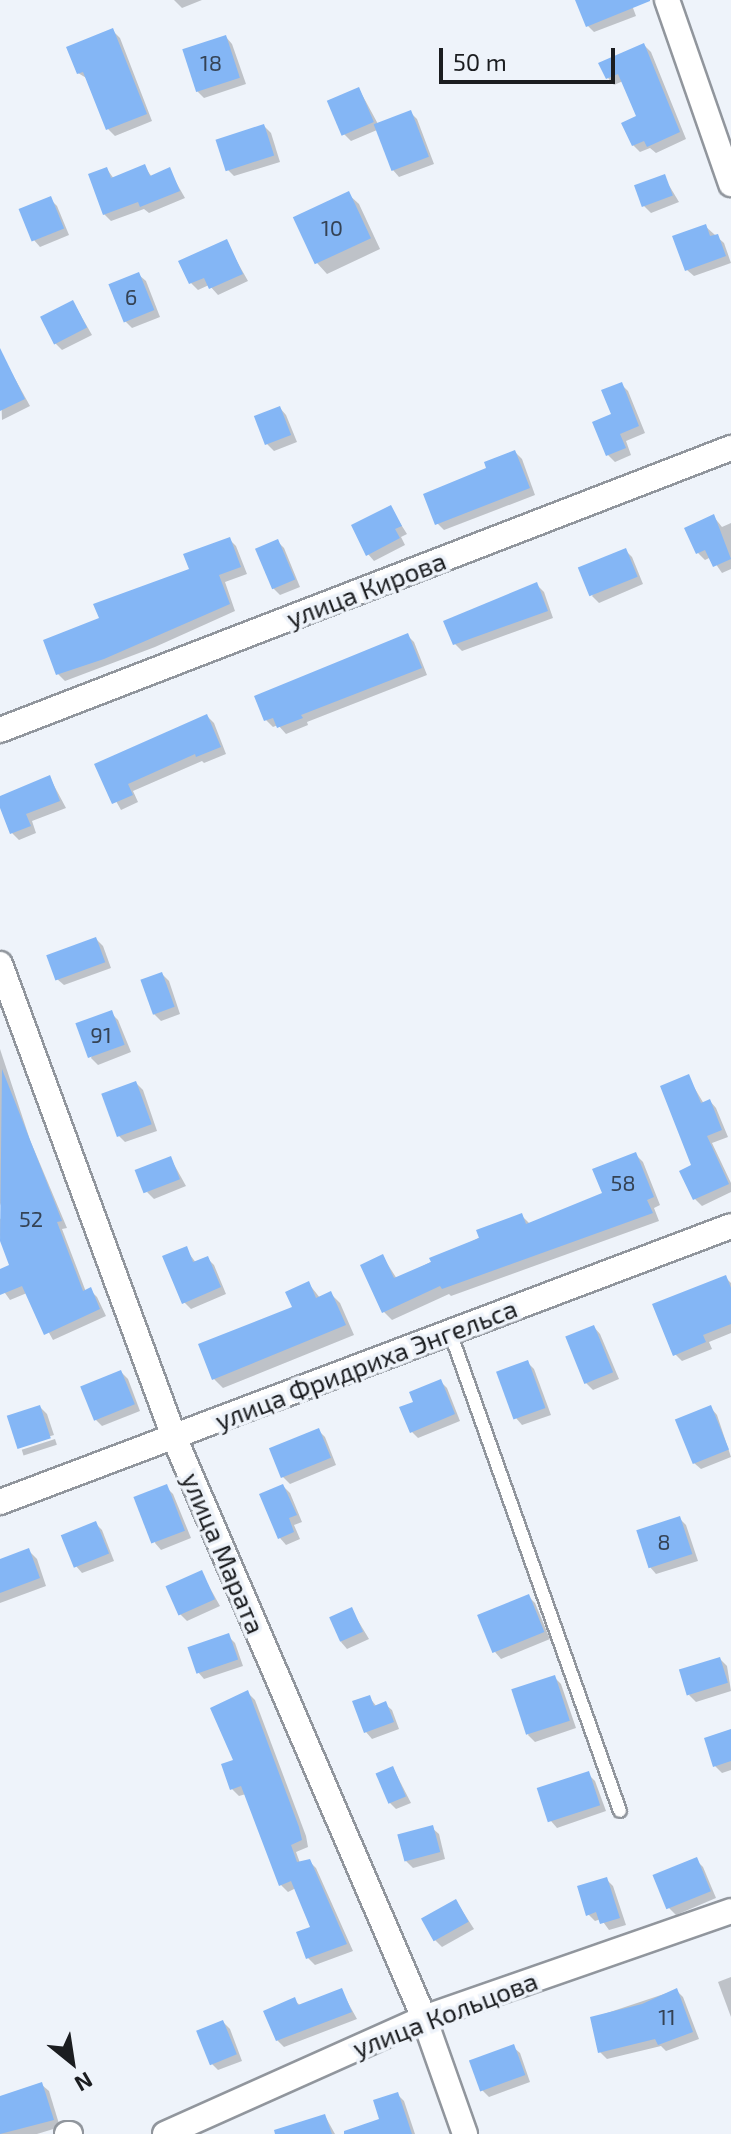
<!DOCTYPE html>
<meta charset="utf-8">
<style>
body{margin:0}
#map{position:relative;width:731px;height:2134px;overflow:hidden;background:#eef3fa;font-family:"Exo 2",sans-serif}
div>[style]{position:absolute}
[style*='--x']{left:calc(var(--x)*1px);top:calc(var(--y)*1px);width:calc(var(--w)*1px);rotate:calc(var(--a)*1deg)}
.shadow>*{inset:0;background:#0003;transform-origin:0 0}
.building>*{inset:0;background:#84b6f5;transform-origin:0 0}
.roads{filter:drop-shadow(2px 0 #91969d) drop-shadow(-2px 0 #91969d) drop-shadow(0 2px #91969d) drop-shadow(0 -2px #91969d)}
.lane>*{height:12px;margin:-6px;padding:0 6px;transform-origin:6px;border-radius:6px;background:#fff}
.street>*{height:24px;margin:-12px;padding:0 12px;transform-origin:12px;border-radius:12px;background:#fff}
span{translate:-50% -50%;white-space:nowrap;text-align:center;line-height:1.15;-webkit-text-stroke:7px #eef3fa;paint-order:stroke}
.number-label{font-size:22px;color:#354355}
.number-label span{-webkit-text-stroke-width:0}
.street-label{font-size:26px;color:#1b1d20}
.north{position:absolute;left:32px;top:2022px;width:80px;height:80px;-webkit-text-stroke:6px #eef3fa;paint-order:stroke;rotate:150deg;font-size:22px;font-weight:700;line-height:32px;text-align:center;color:#1b1d20}
.north::after{content:'';display:block;margin:auto;width:28px;height:36px;background:#1b1d20;clip-path:polygon(50% 0,100% 100%,50% 72%,0 100%)}
.scale{position:absolute;left:439px;top:48px;width:176px;height:36px;box-sizing:border-box;border:4px solid #1b1d20;border-top:0;padding-left:10px;font-size:24px;line-height:28px;white-space:nowrap;color:#1b1d20;-webkit-text-stroke:6px #eef3fa;paint-order:stroke}
</style>
<div id="map">
<div class="shadow">
<i style="clip-path:polygon(174px 0,202px 0,182px 8px)"></i>
<i style="clip-path:polygon(584px 0,630px 0,636px 16px,594px 32px,588px 26px)"></i>
<i style="clip-path:polygon(113px 31px,120px 38px,152px 121px,115px 136px,108px 129px,88px 79px,78px 73px)"></i>
<i style="clip-path:polygon(226px 37px,232px 44px,246px 84px,204px 98px,197px 91px)"></i>
<i style="clip-path:polygon(644px 45px,651px 52px,686px 139px,656px 153px,650px 148px,640px 152px,633px 145px,639px 117px,623px 81px,614px 85px,608px 78px)"></i>
<i style="clip-path:polygon(359px 89px,378px 124px,410px 112px,417px 119px,434px 164px,399px 177px,393px 170px,377px 130px,351px 141px,344px 134px)"></i>
<i style="clip-path:polygon(264px 126px,271px 133px,280px 162px,234px 176px,227px 169px)"></i>
<i style="clip-path:polygon(144px 166px,152px 177px,169px 170px,185px 198px,149px 213px,144px 209px,111px 221px,104px 214px,107px 169px,114px 179px)"></i>
<i style="clip-path:polygon(664px 177px,679px 202px,651px 213px,644px 206px)"></i>
<i style="clip-path:polygon(348px 194px,359px 204px,380px 249px,327px 274px,317px 263px)"></i>
<i style="clip-path:polygon(50px 199px,57px 206px,69px 235px,40px 247px,34px 240px)"></i>
<i style="clip-path:polygon(705px 226px,724px 243px,731px 263px,694px 276px,687px 270px)"></i>
<i style="clip-path:polygon(226px 242px,248px 281px,218px 295px,209px 285px,198px 290px,191px 283px)"></i>
<i style="clip-path:polygon(139px 275px,146px 281px,160px 317px,132px 328px,125px 321px,111px 286px)"></i>
<i style="clip-path:polygon(73px 302px,92px 335px,62px 350px,55px 343px)"></i>
<i style="clip-path:polygon(4px 359px,30px 406px,2px 420px,0 361px)"></i>
<i style="clip-path:polygon(621px 384px,628px 391px,645px 433px,626px 441px,631px 455px,615px 462px,608px 455px)"></i>
<i style="clip-path:polygon(280px 408px,286px 415px,297px 442px,274px 451px,267px 444px)"></i>
<i style="clip-path:polygon(515px 452px,522px 459px,535px 495px,444px 530px,437px 523px,489px 469px)"></i>
<i style="clip-path:polygon(390px 507px,407px 534px,401px 537px,405px 545px,374px 561px,368px 554px)"></i>
<i style="clip-path:polygon(714px 517px,722px 527px,731px 523px,731px 569px,722px 573px,711px 557px,705px 560px,698px 553px)"></i>
<i style="clip-path:polygon(229px 539px,236px 546px,247px 574px,225px 582px,235px 611px,155px 647px,65px 681px,58px 674px)"></i>
<i style="clip-path:polygon(277px 541px,284px 548px,300px 587px,280px 595px,273px 588px)"></i>
<i style="clip-path:polygon(625px 550px,632px 557px,643px 584px,599px 603px,592px 596px)"></i>
<i style="clip-path:polygon(537px 585px,544px 592px,553px 618px,462px 651px,455px 644px)"></i>
<i style="clip-path:polygon(407px 635px,414px 642px,427px 675px,307px 722px,308px 725px,286px 734px,278px 725px,273px 727px,266px 720px)"></i>
<i style="clip-path:polygon(207px 716px,214px 723px,226px 754px,204px 763px,202px 761px,133px 791px,138px 802px,121px 810px,96px 765px)"></i>
<i style="clip-path:polygon(50px 778px,66px 808px,32px 821px,36px 833px,19px 840px,12px 833px,0 798px)"></i>
<i style="clip-path:polygon(96px 939px,103px 946px,111px 968px,64px 985px,57px 979px)"></i>
<i style="clip-path:polygon(162px 974px,169px 981px,180px 1014px,161px 1021px,154px 1014px)"></i>
<i style="clip-path:polygon(111px 1013px,118px 1020px,131px 1052px,98px 1065px,91px 1058px)"></i>
<i style="clip-path:polygon(0 1049px,30px 1140px,67px 1228px,62px 1229px,86px 1292px,90px 1290px,97px 1297px,106px 1316px,53px 1340px,27px 1293px,10px 1300px,0 1286px,0 1271px,11px 1266px,0 1235px,0 1219px,5px 1217px,0 1203px)"></i>
<i style="clip-path:polygon(688px 1077px,704px 1104px,710px 1101px,716px 1108px,728px 1137px,712px 1143px,731px 1183px,731px 1192px,702px 1206px,695px 1199px)"></i>
<i style="clip-path:polygon(136px 1083px,143px 1090px,157px 1131px,125px 1142px,118px 1135px)"></i>
<i style="clip-path:polygon(635px 1154px,643px 1162px,660px 1205px,654px 1208px,659px 1221px,451px 1296px,449px 1294px,392px 1320px,384px 1312px,363px 1266px,383px 1257px,397px 1279px,522px 1216px,530px 1224px,605px 1195px)"></i>
<i style="clip-path:polygon(171px 1159px,186px 1186px,154px 1199px,147px 1192px)"></i>
<i style="clip-path:polygon(186px 1249px,196px 1263px,207px 1258px,214px 1265px,226px 1294px,191px 1309px,184px 1302px)"></i>
<i style="clip-path:polygon(726px 1278px,731px 1283px,731px 1333px,709px 1342px,712px 1349px,682px 1361px,675px 1354px)"></i>
<i style="clip-path:polygon(309px 1284px,320px 1298px,331px 1294px,340px 1303px,354px 1335px,223px 1388px,214px 1379px,201px 1345px,294px 1308px)"></i>
<i style="clip-path:polygon(594px 1327px,600px 1334px,619px 1379px,593px 1390px,586px 1383px)"></i>
<i style="clip-path:polygon(527px 1362px,534px 1369px,551px 1415px,522px 1425px,516px 1418px)"></i>
<i style="clip-path:polygon(121px 1372px,128px 1379px,140px 1411px,102px 1426px,95px 1419px)"></i>
<i style="clip-path:polygon(440px 1381px,447px 1388px,460px 1421px,418px 1438px,412px 1432px,416px 1403px)"></i>
<i style="clip-path:polygon(40px 1407px,47px 1414px,54px 1435px,20px 1445px,20px 1448px,19px 1447px)"></i>
<i style="clip-path:polygon(711px 1408px,717px 1415px,731px 1457px,701px 1469px,694px 1463px)"></i>
<i style="clip-path:polygon(318px 1430px,325px 1437px,336px 1465px,290px 1484px,283px 1477px,272px 1449px)"></i>
<i style="left:55px;top:1439px;width:6px;height:35px;rotate:72deg"></i>
<i style="clip-path:polygon(283px 1486px,290px 1493px,302px 1522px,294px 1525px,300px 1539px,286px 1545px,280px 1538px)"></i>
<i style="clip-path:polygon(166px 1487px,173px 1494px,191px 1538px,161px 1550px,155px 1543px)"></i>
<i style="clip-path:polygon(679px 1518px,686px 1525px,698px 1561px,656px 1574px,650px 1567px)"></i>
<i style="clip-path:polygon(95px 1523px,102px 1530px,114px 1561px,82px 1573px,76px 1566px)"></i>
<i style="clip-path:polygon(29px 1551px,37px 1559px,46px 1586px,0 1603px,0 1561px)"></i>
<i style="clip-path:polygon(201px 1572px,220px 1606px,187px 1621px,180px 1614px)"></i>
<i style="clip-path:polygon(528px 1596px,535px 1603px,550px 1639px,501px 1659px,495px 1652px)"></i>
<i style="clip-path:polygon(351px 1609px,369px 1639px,347px 1649px,341px 1642px)"></i>
<i style="clip-path:polygon(228px 1636px,235px 1643px,243px 1666px,204px 1679px,198px 1672px)"></i>
<i style="clip-path:polygon(720px 1659px,727px 1666px,731px 1691px,696px 1702px,689px 1695px)"></i>
<i style="clip-path:polygon(554px 1677px,561px 1684px,576px 1728px,535px 1742px,528px 1735px)"></i>
<i style="clip-path:polygon(248px 1693px,255px 1700px,306px 1836px,308px 1847px,296px 1852px,300px 1863px,309px 1861px,316px 1868px,353px 1951px,315px 1965px,308px 1958px,313px 1928px,296px 1888px,288px 1892px,281px 1885px,246px 1794px,239px 1796px,232px 1789px)"></i>
<i style="clip-path:polygon(369px 1697px,377px 1707px,385px 1704px,392px 1710px,399px 1729px,372px 1739px,366px 1732px)"></i>
<i style="clip-path:polygon(731px 1731px,731px 1770px,722px 1773px,715px 1766px)"></i>
<i style="clip-path:polygon(393px 1768px,411px 1803px,396px 1809px,389px 1802px)"></i>
<i style="clip-path:polygon(588px 1774px,595px 1781px,606px 1811px,557px 1828px,551px 1821px)"></i>
<i style="clip-path:polygon(432px 1828px,439px 1834px,445px 1859px,413px 1868px,406px 1861px)"></i>
<i style="clip-path:polygon(696px 1860px,703px 1867px,716px 1898px,676px 1915px,669px 1908px)"></i>
<i style="clip-path:polygon(606px 1879px,613px 1886px,626px 1925px,609px 1930px,601px 1919px,595px 1921px,588px 1914px)"></i>
<i style="clip-path:polygon(456px 1901px,474px 1929px,442px 1947px,435px 1940px)"></i>
<i style="clip-path:polygon(731px 1977px,731px 2017px,718px 1982px)"></i>
<i style="clip-path:polygon(341px 1990px,357px 2019px,284px 2047px,277px 2040px,294px 2000px,301px 2006px)"></i>
<i style="clip-path:polygon(676px 1990px,683px 1997px,699px 2039px,666px 2051px,661px 2046px,607px 2059px,600px 2052px,592px 2018px)"></i>
<i style="clip-path:polygon(223px 2022px,230px 2029px,242px 2061px,218px 2070px,211px 2063px)"></i>
<i style="clip-path:polygon(513px 2047px,520px 2053px,530px 2082px,489px 2097px,482px 2090px)"></i>
<i style="clip-path:polygon(42px 2085px,49px 2091px,60px 2127px,37px 2134px,0 2134px,0 2100px)"></i>
<i style="clip-path:polygon(397px 2094px,404px 2101px,415px 2134px,374px 2134px)"></i>
<i style="clip-path:polygon(325px 2116px,335px 2134px,312px 2134px)"></i>
</div>
<div class="building">
<i style="clip-path:polygon(575px 0,650px 0,650px 1px,586px 27px)"></i>
<i style="clip-path:polygon(113px 28px,147px 114px,106px 130px,83px 72px,77px 74px,66px 47px)"></i>
<i style="left:226px;top:35px;width:45px;height:46px;rotate:72deg"></i>
<i style="clip-path:polygon(644px 43px,680px 132px,647px 147px,644px 141px,632px 146px,621px 123px,636px 116px,618px 74px,606px 79px,598px 63px)"></i>
<i style="left:359px;top:87px;width:38px;height:35px;rotate:67deg"></i>
<i style="left:411px;top:110px;width:50px;height:40px;rotate:69deg"></i>
<i style="left:264px;top:124px;width:33px;height:51px;rotate:72deg"></i>
<i style="clip-path:polygon(145px 164px,150px 176px,170px 167px,180px 191px,140px 207px,138px 202px,103px 215px,88px 174px,107px 167px,111px 178px)"></i>
<i style="left:665px;top:174px;width:23px;height:33px;rotate:70deg"></i>
<i style="left:349px;top:191px;width:52px;height:62px;rotate:65deg"></i>
<i style="left:51px;top:196px;width:35px;height:35px;rotate:68deg"></i>
<i style="clip-path:polygon(706px 224px,710px 236px,718px 234px,726px 256px,685px 271px,672px 236px)"></i>
<i style="clip-path:polygon(227px 239px,243px 274px,209px 289px,204px 278px,189px 284px,178px 261px)"></i>
<i style="left:139px;top:272px;width:41px;height:33px;rotate:68deg"></i>
<i style="left:73px;top:300px;width:31px;height:37px;rotate:63deg"></i>
<i style="clip-path:polygon(0 348px,25px 399px,0 411px)"></i>
<i style="clip-path:polygon(622px 382px,639px 426px,620px 434px,626px 448px,606px 456px,592px 422px,611px 414px,601px 390px)"></i>
<i style="left:280px;top:406px;width:31px;height:28px;rotate:69deg"></i>
<i style="clip-path:polygon(515px 450px,530px 488px,435px 525px,423px 494px,486px 468px,484px 462px)"></i>
<i style="clip-path:polygon(391px 505px,402px 526px,395px 529px,400px 538px,366px 556px,351px 525px)"></i>
<i style="clip-path:polygon(714px 514px,731px 559px,713px 567px,705px 550px,696px 554px,684px 528px)"></i>
<i style="clip-path:polygon(230px 537px,241px 567px,219px 575px,230px 604px,104px 659px,56px 675px,43px 640px,99px 618px,93px 604px,189px 569px,183px 554px)"></i>
<i style="left:278px;top:539px;width:44px;height:25px;rotate:67deg"></i>
<i style="left:626px;top:548px;width:31px;height:52px;rotate:68deg"></i>
<i style="clip-path:polygon(537px 582px,548px 611px,453px 645px,443px 621px)"></i>
<i style="clip-path:polygon(408px 633px,422px 668px,301px 715px,303px 718px,277px 728px,273px 718px,264px 721px,254px 696px)"></i>
<i style="clip-path:polygon(207px 714px,221px 747px,196px 757px,195px 754px,128px 784px,133px 795px,112px 804px,94px 764px)"></i>
<i style="clip-path:polygon(50px 775px,60px 801px,26px 814px,31px 826px,10px 834px,0 808px,0 796px)"></i>
<i style="left:96px;top:937px;width:27px;height:53px;rotate:70deg"></i>
<i style="left:162px;top:972px;width:37px;height:23px;rotate:70deg"></i>
<i style="left:112px;top:1010px;width:37px;height:39px;rotate:70deg"></i>
<i style="clip-path:polygon(2px 1069px,62px 1221px,57px 1222px,83px 1291px,91px 1287px,100px 1309px,44px 1335px,22px 1286px,0 1295px,0 1269px,9px 1265px,0 1241px)"></i>
<i style="clip-path:polygon(689px 1074px,701px 1103px,710px 1099px,722px 1130px,707px 1136px,729px 1184px,693px 1200px,679px 1171px,691px 1165px,660px 1086px)"></i>
<i style="left:136px;top:1081px;width:46px;height:37px;rotate:70deg"></i>
<i style="clip-path:polygon(636px 1152px,654px 1197px,647px 1200px,653px 1213px,442px 1289px,440px 1286px,382px 1313px,360px 1265px,383px 1254px,394px 1278px,431px 1262px,429px 1258px,479px 1238px,476px 1230px,522px 1213px,526px 1224px,602px 1193px,592px 1169px)"></i>
<i style="left:171px;top:1156px;width:25px;height:39px;rotate:69deg"></i>
<i style="clip-path:polygon(187px 1246px,193px 1262px,208px 1256px,221px 1287px,182px 1304px,162px 1256px)"></i>
<i style="clip-path:polygon(726px 1275px,731px 1288px,731px 1324px,703px 1335px,706px 1342px,673px 1356px,652px 1304px)"></i>
<i style="clip-path:polygon(309px 1281px,316px 1298px,331px 1291px,346px 1325px,212px 1380px,198px 1344px,292px 1307px,285px 1292px)"></i>
<i style="left:594px;top:1325px;width:51px;height:31px;rotate:68deg"></i>
<i style="left:528px;top:1360px;width:51px;height:34px;rotate:70deg"></i>
<i style="left:121px;top:1370px;width:37px;height:44px;rotate:68deg"></i>
<i style="clip-path:polygon(441px 1379px,455px 1414px,410px 1433px,399px 1407px,413px 1402px,409px 1392px)"></i>
<i style="left:40px;top:1405px;width:35px;height:35px;rotate:72deg"></i>
<i style="left:711px;top:1405px;width:48px;height:39px;rotate:68deg"></i>
<i style="left:319px;top:1428px;width:32px;height:54px;rotate:68deg"></i>
<i style="left:167px;top:1484px;width:50px;height:36px;rotate:69deg"></i>
<i style="clip-path:polygon(283px 1484px,297px 1515px,289px 1518px,294px 1532px,278px 1539px,259px 1494px)"></i>
<i style="left:680px;top:1516px;width:40px;height:46px;rotate:72deg"></i>
<i style="left:96px;top:1521px;width:35px;height:38px;rotate:68deg"></i>
<i style="clip-path:polygon(29px 1548px,40px 1578px,0 1593px,0 1559px)"></i>
<i style="left:202px;top:1570px;width:32px;height:40px;rotate:66deg"></i>
<i style="left:529px;top:1594px;width:41px;height:56px;rotate:68deg"></i>
<i style="left:352px;top:1607px;width:27px;height:25px;rotate:66deg"></i>
<i style="left:229px;top:1633px;width:28px;height:44px;rotate:71deg"></i>
<i style="left:720px;top:1657px;width:27px;height:43px;rotate:73deg"></i>
<i style="left:555px;top:1675px;width:48px;height:46px;rotate:72deg"></i>
<i style="clip-path:polygon(248px 1690px,299px 1827px,302px 1840px,291px 1845px,297px 1862px,310px 1859px,347px 1944px,306px 1959px,296px 1932px,310px 1927px,291px 1881px,279px 1886px,241px 1786px,230px 1790px,221px 1764px,233px 1760px,210px 1708px)"></i>
<i style="clip-path:polygon(370px 1695px,374px 1706px,386px 1701px,394px 1722px,364px 1733px,352px 1701px)"></i>
<i style="clip-path:polygon(731px 1729px,731px 1761px,713px 1767px,704px 1738px)"></i>
<i style="left:393px;top:1766px;width:33px;height:19px;rotate:67deg"></i>
<i style="left:589px;top:1771px;width:36px;height:55px;rotate:72deg"></i>
<i style="left:433px;top:1825px;width:28px;height:37px;rotate:75deg"></i>
<i style="left:697px;top:1857px;width:37px;height:48px;rotate:68deg"></i>
<i style="clip-path:polygon(607px 1877px,620px 1918px,600px 1924px,596px 1912px,586px 1916px,577px 1886px)"></i>
<i style="left:456px;top:1899px;width:26px;height:40px;rotate:61deg"></i>
<i style="clip-path:polygon(342px 1988px,352px 2012px,276px 2041px,263px 2011px,295px 1997px,298px 2005px)"></i>
<i style="clip-path:polygon(677px 1988px,693px 2032px,658px 2045px,655px 2039px,598px 2053px,590px 2017px,642px 2004px)"></i>
<i style="left:223px;top:2020px;width:37px;height:29px;rotate:68deg"></i>
<i style="left:514px;top:2044px;width:33px;height:48px;rotate:70deg"></i>
<i style="clip-path:polygon(42px 2082px,54px 2120px,0 2134px,0 2096px)"></i>
<i style="clip-path:polygon(398px 2092px,412px 2134px,344px 2134px,344px 2131px,379px 2119px,373px 2100px)"></i>
<i style="clip-path:polygon(325px 2114px,332px 2134px,275px 2134px,274px 2130px)"></i>
</div>
<div class="roads">
<div class="lane">
<i style="--x:450;--y:1332;--w:508;--a:70.46"></i>
</div>
<div class="street">
<i style="--x:667;--y:0;--w:195;--a:70.8"></i>
<i style="--x:0;--y:730;--w:784;--a:-21.1"></i>
<i style="--x:0;--y:964;--w:504;--a:69.8"></i>
<i style="--x:174;--y:1437;--w:633;--a:66.72"></i>
<i style="--x:424;--y:2018;--w:123;--a:70.5"></i>
<i style="--x:0;--y:1502;--w:781;--a:-20.68"></i>
<i style="--x:67;--y:2134;--w:3;--a:0"></i>
<i style="--x:165;--y:2134;--w:284;--a:-24.1"></i>
<i style="--x:424;--y:2018;--w:325;--a:-19.2"></i>
</div>
</div>
<div class="number-label">
<span style="left:211px;top:63px">18</span>
<span style="left:332px;top:228px">10</span>
<span style="left:131px;top:297px">6</span>
<span style="left:101px;top:1035px">91</span>
<span style="left:623px;top:1183px">58</span>
<span style="left:31px;top:1219px">52</span>
<span style="left:664px;top:1542px">8</span>
<span style="left:667px;top:2017px">11</span>
</div>
<div class="street-label">
<span style="left:366px;top:589px;rotate:-21deg">улица Кирова</span>
<span style="left:366px;top:1364px;rotate:-21deg">улица Фридриха Энгельса</span>
<span style="left:224px;top:1553px;rotate:67deg">улица Марата</span>
<span style="left:445px;top:2014px;rotate:-21deg">улица Кольцова</span>
</div>
<div class="north">N</div>
<div class="scale">50 m</div>
</div>
